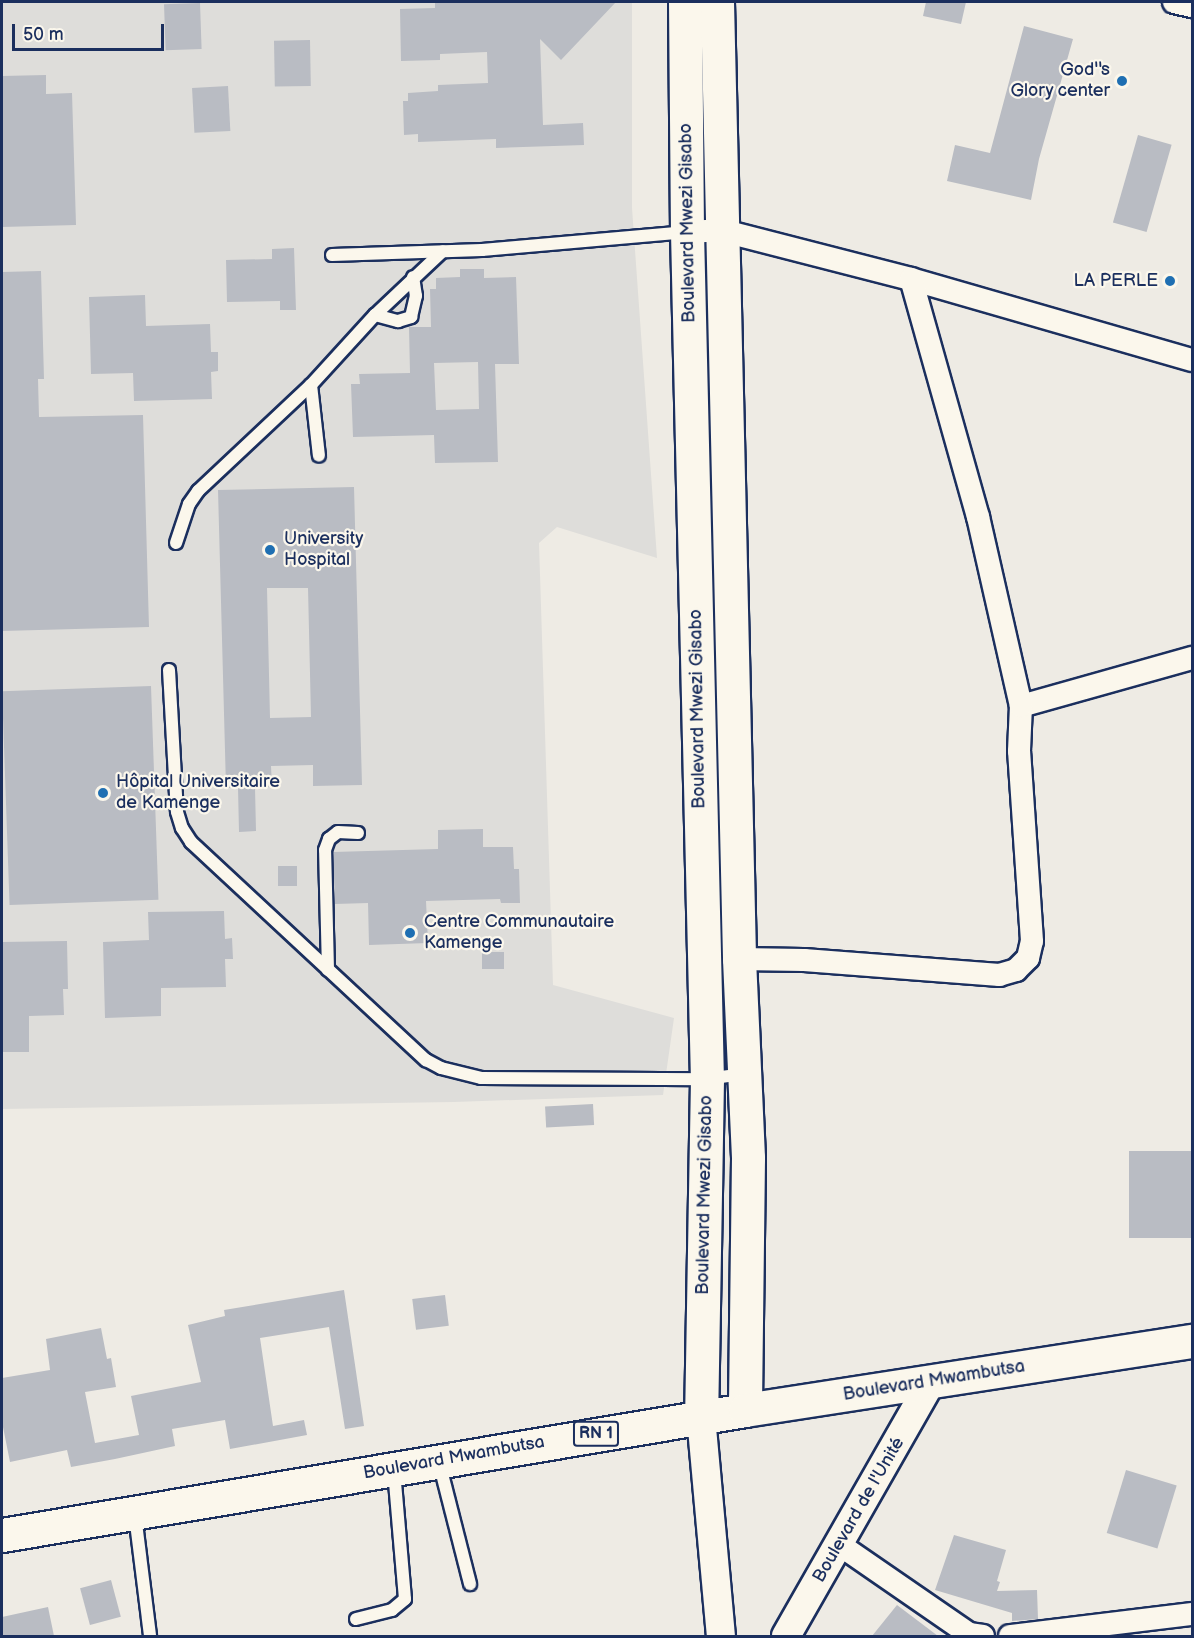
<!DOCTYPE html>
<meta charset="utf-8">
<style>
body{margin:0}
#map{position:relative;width:1194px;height:1638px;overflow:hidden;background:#eeebe4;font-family:"Balsamiq Sans",sans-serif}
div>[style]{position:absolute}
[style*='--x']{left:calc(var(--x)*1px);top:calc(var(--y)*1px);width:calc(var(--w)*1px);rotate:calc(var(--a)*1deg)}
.built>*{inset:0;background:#deddda}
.building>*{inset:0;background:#b9bcc3;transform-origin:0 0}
.roads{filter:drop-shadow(2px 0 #1b2f5e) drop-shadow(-2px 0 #1b2f5e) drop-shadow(0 2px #1b2f5e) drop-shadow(0 -2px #1b2f5e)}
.service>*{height:12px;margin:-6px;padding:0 6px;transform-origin:6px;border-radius:6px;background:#fbf7ec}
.minor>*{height:22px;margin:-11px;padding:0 11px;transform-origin:11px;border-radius:11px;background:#fbf7ec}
.tertiary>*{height:28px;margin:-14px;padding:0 14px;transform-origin:14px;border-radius:14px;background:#fbf7ec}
.primary>*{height:33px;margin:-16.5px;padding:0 16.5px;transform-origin:16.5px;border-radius:16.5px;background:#fbf7ec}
.trunk>*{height:33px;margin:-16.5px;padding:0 16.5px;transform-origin:16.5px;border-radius:16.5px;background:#fbf7ec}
.dots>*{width:16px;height:16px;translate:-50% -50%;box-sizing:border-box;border:3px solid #fbf7ec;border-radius:50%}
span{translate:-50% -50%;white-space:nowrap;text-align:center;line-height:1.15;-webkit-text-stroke:4.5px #fbf7ec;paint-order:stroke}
.shield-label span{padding:2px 4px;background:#fbf7ec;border:2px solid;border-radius:4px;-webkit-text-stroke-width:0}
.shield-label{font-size:16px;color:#1b2f5e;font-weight:700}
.poi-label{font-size:18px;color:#1b2f5e}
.right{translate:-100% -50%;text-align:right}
.left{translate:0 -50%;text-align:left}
.street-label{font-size:18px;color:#1b2f5e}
.frame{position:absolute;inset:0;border:3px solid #1b2f5e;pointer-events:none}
.scale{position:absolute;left:12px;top:24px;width:152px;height:27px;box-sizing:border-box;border:3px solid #1b2f5e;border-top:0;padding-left:8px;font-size:18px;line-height:21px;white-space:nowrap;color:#1b2f5e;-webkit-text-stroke:4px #fbf7ec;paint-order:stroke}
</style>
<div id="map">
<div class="built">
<i style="clip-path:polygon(2px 2px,632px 2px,632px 208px,657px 558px,557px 527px,539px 543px,553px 985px,674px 1018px,663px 1095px,454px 1102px,2px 1109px)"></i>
</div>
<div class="building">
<i style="clip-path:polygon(616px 2px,561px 60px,540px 39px,543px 125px,583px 123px,584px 145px,496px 148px,496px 139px,418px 142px,418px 134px,404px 135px,403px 101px,408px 101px,408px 93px,438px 91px,438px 85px,488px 83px,487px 52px,440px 54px,440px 60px,401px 61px,400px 9px,435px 8px,435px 3px)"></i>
<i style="clip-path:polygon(926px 2px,966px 2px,961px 24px,923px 16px)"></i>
<i style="left:200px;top:3px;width:46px;height:36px;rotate:88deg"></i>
<i style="clip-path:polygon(1024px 26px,1073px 39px,1039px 159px,1031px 200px,947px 181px,955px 145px,990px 153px)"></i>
<i style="left:310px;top:40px;width:46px;height:36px;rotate:89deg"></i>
<i style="clip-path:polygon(46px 75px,46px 94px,72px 93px,76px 225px,2px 227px,2px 76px)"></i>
<i style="left:228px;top:86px;width:45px;height:36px;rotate:87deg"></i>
<i style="left:1138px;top:135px;width:35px;height:91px;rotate:16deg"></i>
<i style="clip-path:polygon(294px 248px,296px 310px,280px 310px,280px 301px,227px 302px,226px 260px,272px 259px,272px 249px)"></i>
<i style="clip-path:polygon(evenodd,460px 269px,484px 269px,484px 278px,516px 277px,519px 364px,495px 364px,498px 462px,435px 463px,434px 435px,353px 437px,351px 384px,360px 384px,359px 374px,410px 373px,409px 327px,431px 327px,430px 289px,436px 289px,436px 278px,460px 277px,460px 269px,478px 362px,479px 409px,436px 410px,434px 363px,478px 362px)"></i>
<i style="clip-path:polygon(41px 271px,44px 379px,38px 379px,39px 417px,143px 415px,149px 627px,2px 631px,2px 272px)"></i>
<i style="clip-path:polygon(145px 295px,146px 326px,210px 324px,211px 352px,218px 352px,218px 371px,211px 372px,212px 399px,134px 401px,133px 373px,91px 374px,89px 297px)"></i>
<i style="clip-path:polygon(evenodd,354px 487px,362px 785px,313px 786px,313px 765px,271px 766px,272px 787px,255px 788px,256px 831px,239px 832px,238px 788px,226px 788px,218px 490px,354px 487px,267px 588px,308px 588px,311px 717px,270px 718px,267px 588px)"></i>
<i style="left:151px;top:686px;width:214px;height:149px;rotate:88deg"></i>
<i style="clip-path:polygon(483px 829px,483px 847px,513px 847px,514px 869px,519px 869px,520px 903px,501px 903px,500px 899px,426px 901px,428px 943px,369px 945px,368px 903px,335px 904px,333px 852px,438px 849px,438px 830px)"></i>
<i style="left:278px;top:866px;width:19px;height:20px"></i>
<i style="clip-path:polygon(224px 911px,225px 939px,232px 938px,233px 959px,225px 959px,226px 987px,161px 988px,161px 1016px,105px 1018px,103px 942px,149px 940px,148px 912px)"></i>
<i style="clip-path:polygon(67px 941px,68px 989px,63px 989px,64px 1015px,29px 1016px,29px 1052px,2px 1052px,2px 942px)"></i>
<i style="left:504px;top:952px;width:17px;height:22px;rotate:90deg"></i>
<i style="left:593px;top:1104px;width:21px;height:48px;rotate:87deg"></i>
<i style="left:1192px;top:1151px;width:87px;height:63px;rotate:90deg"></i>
<i style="clip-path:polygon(344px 1290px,364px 1426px,345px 1429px,329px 1327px,260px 1338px,273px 1426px,304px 1420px,307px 1435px,230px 1449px,225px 1420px,172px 1429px,175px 1446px,115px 1459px,71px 1467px,67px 1450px,10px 1462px,2px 1422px,2px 1378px,50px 1370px,46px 1339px,101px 1328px,107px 1359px,111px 1358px,116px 1387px,85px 1392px,95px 1443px,139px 1435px,131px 1396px,201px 1382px,188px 1325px,225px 1316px,224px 1310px)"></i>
<i style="left:445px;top:1295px;width:31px;height:33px;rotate:83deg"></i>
<i style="left:1126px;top:1470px;width:53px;height:66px;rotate:17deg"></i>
<i style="clip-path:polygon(954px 1535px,1006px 1550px,997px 1581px,1000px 1582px,997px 1591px,1037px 1590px,1038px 1619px,1012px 1621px,1012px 1613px,935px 1590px)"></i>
<i style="left:111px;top:1580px;width:38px;height:32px;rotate:75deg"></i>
<i style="clip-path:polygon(897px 1605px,938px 1636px,872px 1636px)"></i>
<i style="clip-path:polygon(48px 1607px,54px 1636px,2px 1636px,2px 1617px)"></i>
</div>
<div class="roads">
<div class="service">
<i style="--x:332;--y:255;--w:150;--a:-1.9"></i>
<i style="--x:482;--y:250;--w:206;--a:-5"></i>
<i style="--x:375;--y:315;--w:24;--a:15"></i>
<i style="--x:398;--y:321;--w:14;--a:-17"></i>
<i style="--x:411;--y:317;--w:22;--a:-77"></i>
<i style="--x:416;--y:296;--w:19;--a:-99"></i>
<i style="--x:311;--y:385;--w:71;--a:83.6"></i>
<i style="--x:176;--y:543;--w:41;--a:-71.6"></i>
<i style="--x:189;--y:504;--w:16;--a:-55"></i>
<i style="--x:198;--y:491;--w:155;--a:-43.2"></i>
<i style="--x:311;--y:385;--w:95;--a:-47.6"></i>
<i style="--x:375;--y:315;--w:93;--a:-43.3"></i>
<i style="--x:169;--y:670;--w:142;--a:86.8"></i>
<i style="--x:177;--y:812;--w:17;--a:73"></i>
<i style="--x:182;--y:828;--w:17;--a:57"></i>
<i style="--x:191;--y:842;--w:321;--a:42.9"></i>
<i style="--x:426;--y:1060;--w:17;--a:28"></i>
<i style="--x:441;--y:1068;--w:41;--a:14"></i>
<i style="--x:481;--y:1078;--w:226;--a:0.3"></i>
<i style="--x:707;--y:1079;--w:37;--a:-8"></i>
<i style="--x:328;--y:970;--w:120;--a:-91.4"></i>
<i style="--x:325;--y:850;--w:12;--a:-70"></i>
<i style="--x:329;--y:839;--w:11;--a:-38"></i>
<i style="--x:338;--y:832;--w:20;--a:3"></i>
<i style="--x:439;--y:1462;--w:126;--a:75.7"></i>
<i style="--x:135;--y:1515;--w:122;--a:82.9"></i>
<i style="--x:356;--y:1619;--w:37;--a:-14"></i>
<i style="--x:392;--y:1610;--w:17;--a:-40"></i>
<i style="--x:405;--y:1599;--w:129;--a:-94.9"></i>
</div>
<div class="minor">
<i style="--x:1174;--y:2;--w:18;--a:13"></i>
<i style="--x:687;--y:232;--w:33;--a:-3"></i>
<i style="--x:720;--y:230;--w:197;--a:14.4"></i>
<i style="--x:911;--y:279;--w:292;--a:16.1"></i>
<i style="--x:1021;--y:706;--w:178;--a:-15.7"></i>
<i style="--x:739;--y:959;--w:65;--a:0.9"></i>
<i style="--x:804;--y:960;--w:196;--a:4.4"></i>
<i style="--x:999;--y:975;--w:18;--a:-16"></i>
<i style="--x:1016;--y:970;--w:17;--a:-45"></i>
<i style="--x:1028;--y:958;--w:17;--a:-77"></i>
<i style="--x:1032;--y:941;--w:190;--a:-93.9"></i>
<i style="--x:1019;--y:751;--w:45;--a:-87.5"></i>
<i style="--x:1021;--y:706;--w:194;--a:-102.8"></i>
<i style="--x:978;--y:517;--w:247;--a:-105.7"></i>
<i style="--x:840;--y:1545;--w:157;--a:34.6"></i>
<i style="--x:969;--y:1634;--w:14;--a:8"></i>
<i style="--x:1010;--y:1636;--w:183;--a:-6.9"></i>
</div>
<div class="tertiary">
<i style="--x:701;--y:1417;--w:220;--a:84.8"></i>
<i style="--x:786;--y:1636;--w:292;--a:-60.3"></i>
</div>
<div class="primary">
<i style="--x:685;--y:2;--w:230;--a:89.5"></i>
<i style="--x:687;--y:232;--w:847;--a:88.65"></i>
<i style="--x:707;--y:1079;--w:338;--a:91"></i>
<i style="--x:717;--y:2;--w:957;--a:88.68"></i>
<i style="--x:739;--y:959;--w:199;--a:87.4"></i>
<i style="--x:748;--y:1158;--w:252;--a:90.7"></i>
</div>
<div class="trunk">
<i style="--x:2;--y:1535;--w:753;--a:-9.55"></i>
<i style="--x:745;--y:1410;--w:452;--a:-8.8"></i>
</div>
</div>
<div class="dots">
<i style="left:1122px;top:81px;background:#1f6fb2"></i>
<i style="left:1170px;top:281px;background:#1f6fb2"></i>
<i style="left:270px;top:550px;background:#1f6fb2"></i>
<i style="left:103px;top:793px;background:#1f6fb2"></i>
<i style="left:410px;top:933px;background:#1f6fb2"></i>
</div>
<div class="shield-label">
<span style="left:596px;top:1434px">RN 1</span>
</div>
<div class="poi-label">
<span class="right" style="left:1110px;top:81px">God''s<br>Glory center</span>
<span class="right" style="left:1158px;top:281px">LA PERLE</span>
<span class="left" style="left:284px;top:550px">University<br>Hospital</span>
<span class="left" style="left:116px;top:793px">Hôpital Universitaire<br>de Kamenge</span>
<span class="left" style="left:424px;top:933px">Centre Communautaire<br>Kamenge</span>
</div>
<div class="street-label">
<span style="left:688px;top:223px;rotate:-91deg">Boulevard Mwezi Gisabo</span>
<span style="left:698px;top:709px;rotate:-91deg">Boulevard Mwezi Gisabo</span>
<span style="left:705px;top:1195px;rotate:-89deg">Boulevard Mwezi Gisabo</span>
<span style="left:934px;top:1381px;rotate:-9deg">Boulevard Mwambutsa</span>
<span style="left:454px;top:1458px;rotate:-10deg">Boulevard Mwambutsa</span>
<span style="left:859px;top:1510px;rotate:-60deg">Boulevard de l'Unité</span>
</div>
<div class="frame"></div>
<div class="scale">50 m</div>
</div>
